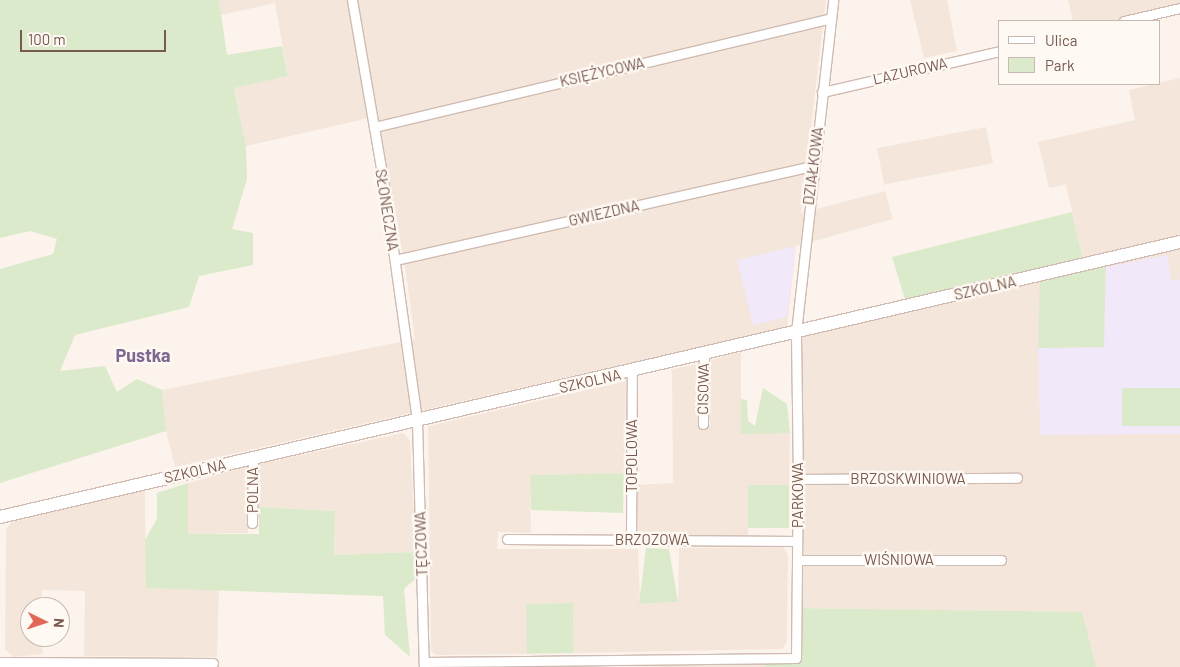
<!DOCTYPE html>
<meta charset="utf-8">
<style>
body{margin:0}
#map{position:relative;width:1180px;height:667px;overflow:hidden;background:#fcf4ec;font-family:Barlow,sans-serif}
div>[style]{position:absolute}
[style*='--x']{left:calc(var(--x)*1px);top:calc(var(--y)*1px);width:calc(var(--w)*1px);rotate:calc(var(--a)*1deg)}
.residential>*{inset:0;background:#f4e6db;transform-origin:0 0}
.education>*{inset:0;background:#f1e8f9}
.green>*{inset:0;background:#dbeaca;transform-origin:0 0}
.roads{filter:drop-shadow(1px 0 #cfbbb1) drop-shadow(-1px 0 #cfbbb1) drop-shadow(0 1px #cfbbb1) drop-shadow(0 -1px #cfbbb1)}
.street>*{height:9px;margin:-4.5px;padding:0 4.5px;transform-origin:4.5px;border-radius:4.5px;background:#fff}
.secondary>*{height:12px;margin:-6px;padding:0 6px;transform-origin:6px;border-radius:6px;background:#fff}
span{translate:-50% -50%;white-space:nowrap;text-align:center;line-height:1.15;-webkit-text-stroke:5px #fef9f3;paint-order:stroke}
.street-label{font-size:15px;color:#78594f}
.quarter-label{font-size:18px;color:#7f6793;font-weight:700}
.legend{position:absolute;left:998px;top:20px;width:162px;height:65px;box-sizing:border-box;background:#fef9f3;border:1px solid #c8b9b1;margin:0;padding:6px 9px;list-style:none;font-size:15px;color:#78594f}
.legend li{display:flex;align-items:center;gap:10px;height:25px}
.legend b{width:25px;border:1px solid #c8b9b1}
.north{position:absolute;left:20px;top:597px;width:50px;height:50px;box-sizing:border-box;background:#fef9f3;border:1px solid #c8b9b1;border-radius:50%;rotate:94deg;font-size:14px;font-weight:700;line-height:20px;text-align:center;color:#78594f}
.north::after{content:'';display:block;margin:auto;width:18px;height:22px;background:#e16757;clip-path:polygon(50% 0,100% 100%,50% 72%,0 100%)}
.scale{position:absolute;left:20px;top:30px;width:146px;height:22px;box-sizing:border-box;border:2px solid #78594f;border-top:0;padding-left:6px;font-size:15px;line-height:18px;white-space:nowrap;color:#78594f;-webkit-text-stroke:4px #fef9f3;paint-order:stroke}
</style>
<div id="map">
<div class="residential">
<i style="clip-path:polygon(219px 0,826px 0,801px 213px,885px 191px,893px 219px,796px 246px,787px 327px,175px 467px,166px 431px,162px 390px,415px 339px,406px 273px,378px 116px,246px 146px,234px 87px,288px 76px,275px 3px,221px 15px)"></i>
<i style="clip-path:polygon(910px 0,947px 0,957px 51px,924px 58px)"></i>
<i style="clip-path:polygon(1068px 0,1180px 0,1180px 8px,1111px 21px,1073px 21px)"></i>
<i style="clip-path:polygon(1180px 78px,1180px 667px,1096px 667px,1081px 612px,796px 608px,796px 332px,1041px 275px,1104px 347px,1106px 260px,1084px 264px,1066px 184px,1049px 188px,1038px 142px,1135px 120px,1129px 90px)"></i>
<i style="left:986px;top:127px;width:37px;height:111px;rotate:79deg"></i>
<i style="clip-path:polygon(741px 352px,741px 433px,790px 433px,789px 485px,748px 486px,748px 535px,641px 536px,636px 529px,637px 485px,673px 483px,672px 369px,699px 364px,698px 425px,710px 425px,711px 360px)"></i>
<i style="clip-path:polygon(626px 381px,624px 473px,530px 475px,531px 533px,498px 532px,497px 549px,638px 549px,640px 604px,678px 602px,679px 548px,783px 547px,788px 555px,787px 642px,782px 649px,574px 653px,573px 603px,526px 604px,528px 654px,436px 655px,431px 651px,428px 426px)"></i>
<i style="clip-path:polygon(403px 433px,410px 441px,416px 552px,334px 555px,335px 511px,259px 507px,259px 464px)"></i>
<i style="clip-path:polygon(248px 466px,248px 533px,188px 534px,188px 483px)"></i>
<i style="clip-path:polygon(145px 489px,146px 588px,219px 589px,217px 657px,84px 656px,85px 591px,42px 590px,42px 607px,30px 607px,30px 637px,42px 637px,43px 654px,14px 657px,5px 649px,6px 529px,12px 522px)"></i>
<i style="clip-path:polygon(765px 664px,765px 667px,611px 667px)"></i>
</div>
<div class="education">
<i style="clip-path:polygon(796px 246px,787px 317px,753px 325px,737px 260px)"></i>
<i style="clip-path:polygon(1168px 255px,1171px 280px,1180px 280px,1180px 434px,1040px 435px,1038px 348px,1104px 347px,1106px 267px)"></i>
</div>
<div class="green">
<i style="clip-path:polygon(0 0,219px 0,227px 55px,282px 46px,288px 76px,234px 88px,246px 146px,247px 179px,232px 229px,253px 233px,253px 265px,199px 276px,189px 307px,75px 335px,60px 371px,105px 366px,117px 392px,137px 379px,162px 390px,166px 431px,0 483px,0 269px,53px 254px,57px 239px,30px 231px,0 238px)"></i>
<i style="clip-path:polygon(1072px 212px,1084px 264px,1106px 259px,1104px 347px,1038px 348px,1040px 275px,907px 306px,892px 257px)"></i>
<i style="clip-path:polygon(763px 388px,787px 404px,790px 433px,741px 434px,741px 399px,747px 400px,748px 421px,755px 426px)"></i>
<i style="left:1180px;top:388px;width:38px;height:58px;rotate:90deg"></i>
<i style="clip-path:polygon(624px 473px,623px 513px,531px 510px,530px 475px)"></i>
<i style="clip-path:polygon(188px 483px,188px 534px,259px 534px,259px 507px,335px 511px,334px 555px,416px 552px,416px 578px,404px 589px,410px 657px,385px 635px,383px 596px,146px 588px,145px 540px,157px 519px,157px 493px)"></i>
<i style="left:748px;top:485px;width:41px;height:43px"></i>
<i style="clip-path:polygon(646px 548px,669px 549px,678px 602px,639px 604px)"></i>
<i style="left:573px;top:603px;width:50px;height:47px;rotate:89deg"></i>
<i style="clip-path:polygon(796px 608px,1082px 612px,1096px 667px,765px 667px,765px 664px,796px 664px)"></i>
</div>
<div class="roads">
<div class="street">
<i style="--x:352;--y:0;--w:195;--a:80.2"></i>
<i style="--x:385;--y:192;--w:231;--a:82"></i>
<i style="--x:417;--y:421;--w:246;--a:88.4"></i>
<i style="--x:1124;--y:21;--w:57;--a:-13.1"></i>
<i style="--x:822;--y:92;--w:182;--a:-13"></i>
<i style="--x:374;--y:127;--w:470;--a:-13.4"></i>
<i style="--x:395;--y:260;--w:427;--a:-12.7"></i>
<i style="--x:703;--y:424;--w:70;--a:-89.2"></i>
<i style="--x:798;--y:479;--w:219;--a:-0.3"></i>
<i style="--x:252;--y:523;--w:66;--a:-89.1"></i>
<i style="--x:507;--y:539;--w:290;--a:0.4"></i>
<i style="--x:631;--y:540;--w:169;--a:-89.7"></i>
<i style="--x:797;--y:560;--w:204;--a:0"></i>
<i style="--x:0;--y:662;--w:213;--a:0.3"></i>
<i style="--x:424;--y:662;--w:372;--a:-0.6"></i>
<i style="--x:796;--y:658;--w:179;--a:-89.4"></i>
<i style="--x:798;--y:479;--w:147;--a:-90.8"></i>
<i style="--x:796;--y:332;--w:334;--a:-83.6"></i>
</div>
<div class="secondary">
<i style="--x:0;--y:517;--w:1212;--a:-13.12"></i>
</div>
</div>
<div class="street-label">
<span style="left:910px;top:71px;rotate:-13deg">LAZUROWA</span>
<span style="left:602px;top:72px;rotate:-13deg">KSIĘŻYCOWA</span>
<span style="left:813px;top:166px;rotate:-83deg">DZIAŁKOWA</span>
<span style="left:387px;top:210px;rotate:81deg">SŁONECZNA</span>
<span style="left:604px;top:213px;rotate:-13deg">GWIEZDNA</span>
<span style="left:985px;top:288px;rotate:-13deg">SZKOLNA</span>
<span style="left:590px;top:381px;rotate:-13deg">SZKOLNA</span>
<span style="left:703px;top:389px;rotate:-89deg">CISOWA</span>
<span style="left:632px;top:456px;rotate:-90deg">TOPOLOWA</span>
<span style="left:195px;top:471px;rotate:-13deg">SZKOLNA</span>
<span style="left:908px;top:479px">BRZOSKWINIOWA</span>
<span style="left:253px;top:490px;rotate:-90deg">POLNA</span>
<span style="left:798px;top:495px;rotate:-90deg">PARKOWA</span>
<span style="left:652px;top:540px">BRZOZOWA</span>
<span style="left:421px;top:544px;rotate:-92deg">TĘCZOWA</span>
<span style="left:899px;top:560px">WIŚNIOWA</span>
</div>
<div class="quarter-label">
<span style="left:143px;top:355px">Pustka</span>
</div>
<ul class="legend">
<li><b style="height:6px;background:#fff"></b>Ulica</li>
<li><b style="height:14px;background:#dbeaca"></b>Park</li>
</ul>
<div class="north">N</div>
<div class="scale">100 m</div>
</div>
